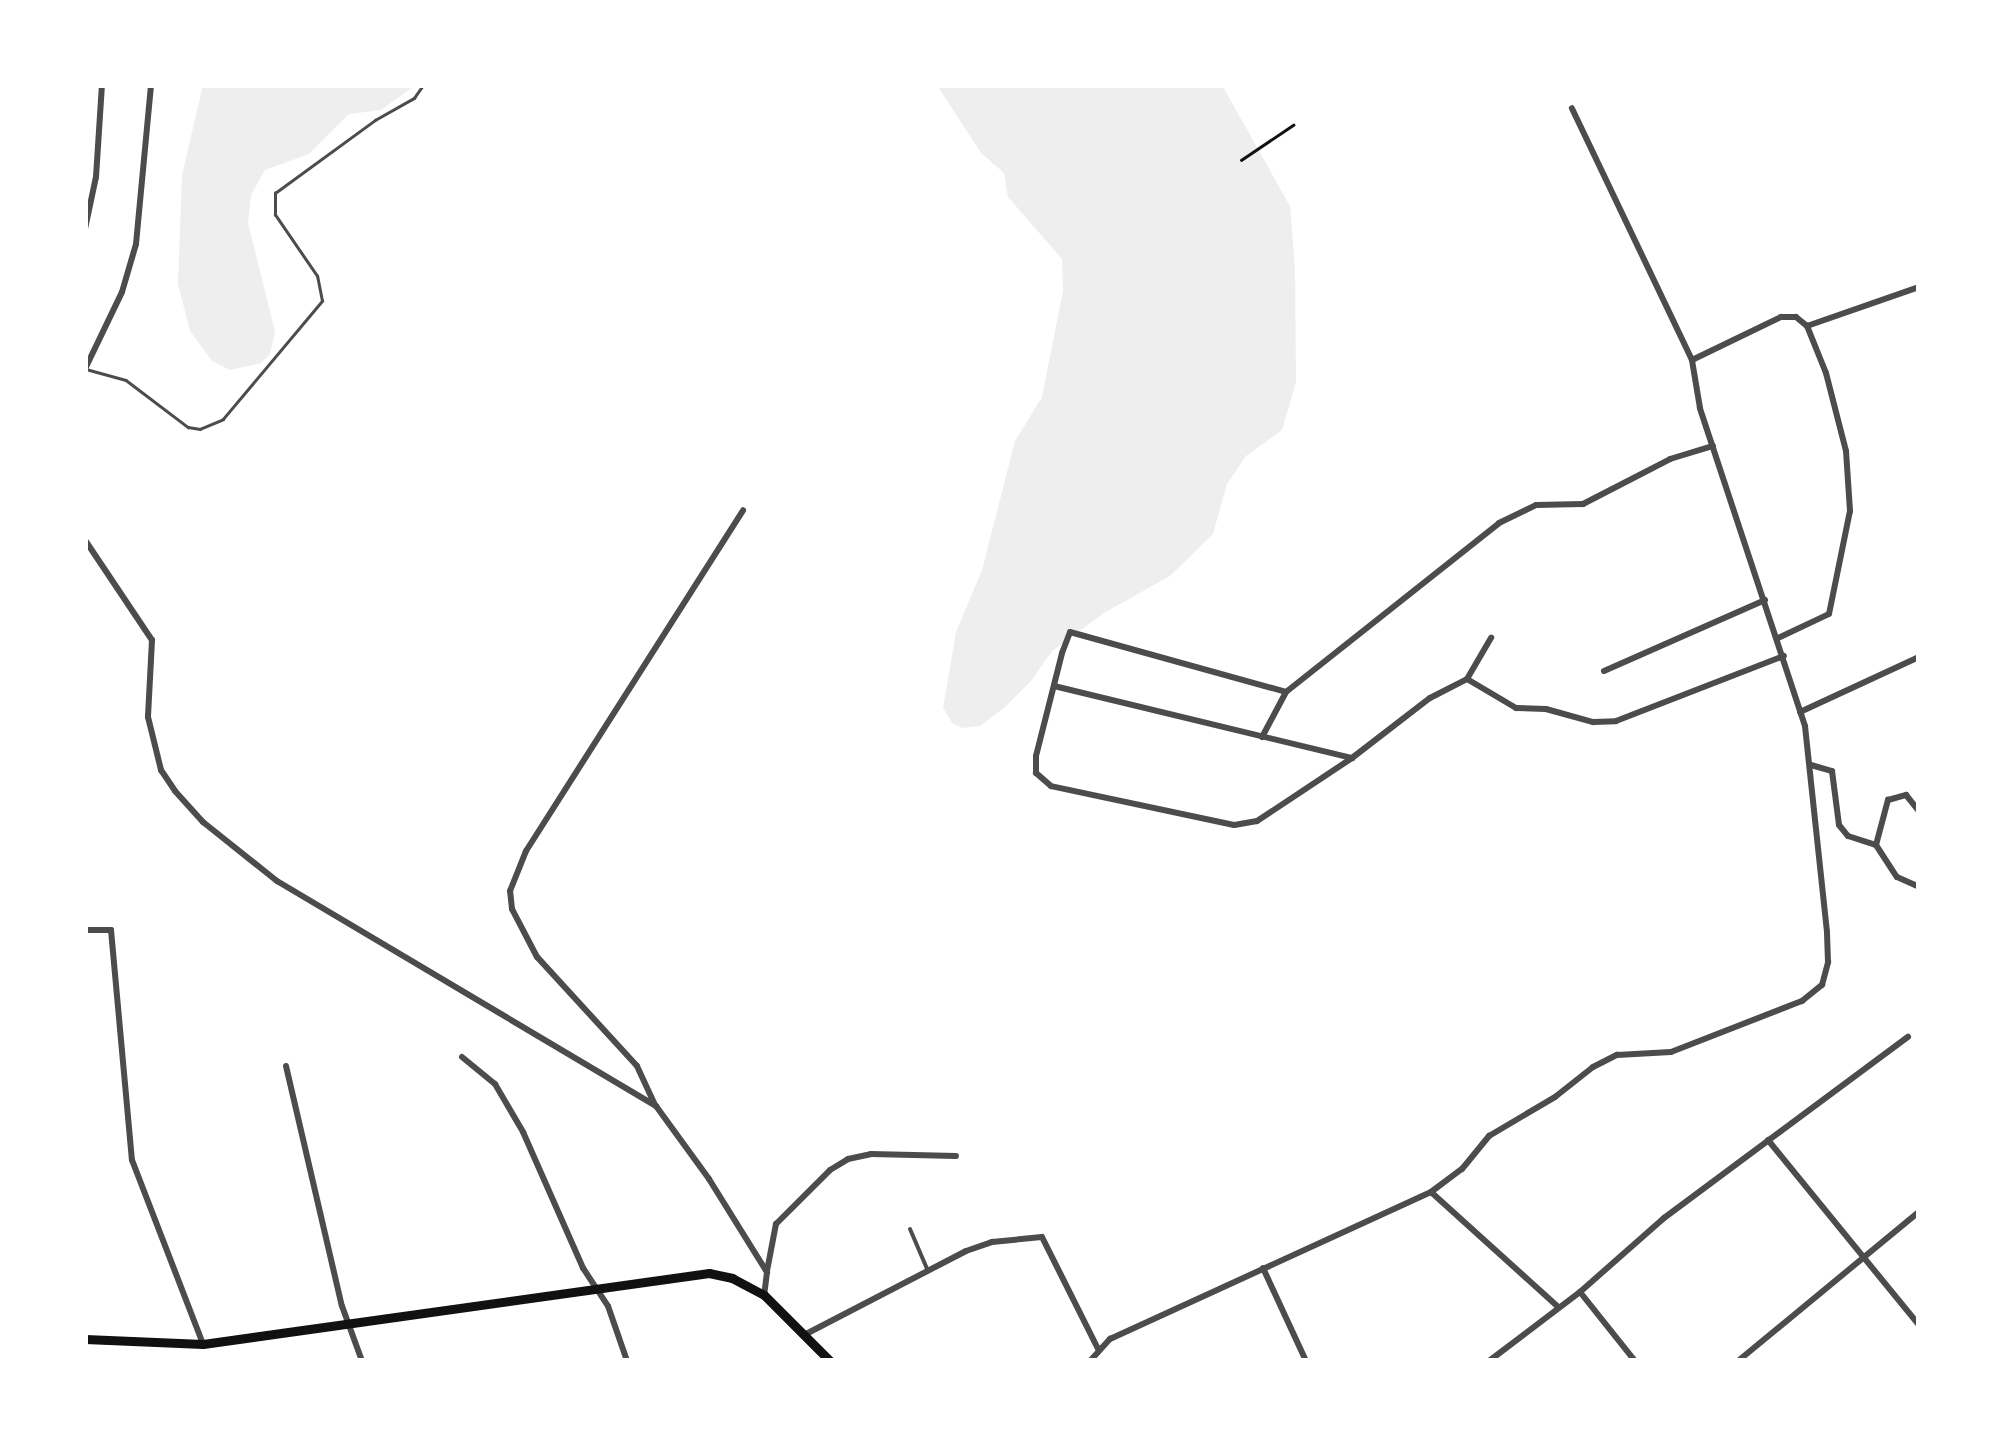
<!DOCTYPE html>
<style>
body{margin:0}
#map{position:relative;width:2004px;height:1446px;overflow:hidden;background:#fff;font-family:Georgia,serif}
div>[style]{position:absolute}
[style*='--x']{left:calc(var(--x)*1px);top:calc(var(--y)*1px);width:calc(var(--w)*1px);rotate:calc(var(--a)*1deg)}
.green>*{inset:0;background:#eee}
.path>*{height:2.5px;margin:-1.25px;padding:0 1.25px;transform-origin:1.25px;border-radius:1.25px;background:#111}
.service>*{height:2.5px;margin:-1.25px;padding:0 1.25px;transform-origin:1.25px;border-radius:1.25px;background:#4c4c4c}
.pedestrian>*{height:4px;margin:-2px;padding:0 2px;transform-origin:2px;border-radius:2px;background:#4c4c4c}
.minor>*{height:6px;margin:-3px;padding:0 3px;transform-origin:3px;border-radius:3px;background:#4c4c4c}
.secondary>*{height:9px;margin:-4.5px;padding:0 4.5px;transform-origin:4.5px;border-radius:4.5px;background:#111}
span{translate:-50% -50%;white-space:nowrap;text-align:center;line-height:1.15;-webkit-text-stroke:10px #fff;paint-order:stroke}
.frame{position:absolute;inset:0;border:88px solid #fff;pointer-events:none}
</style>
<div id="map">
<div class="green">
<i style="clip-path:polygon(203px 85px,416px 85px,381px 110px,349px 114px,309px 154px,265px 170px,251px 195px,248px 223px,275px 332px,270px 354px,261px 363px,230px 370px,212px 361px,190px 331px,178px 284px,182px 175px)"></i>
<i style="clip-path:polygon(937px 85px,1222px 85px,1290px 206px,1295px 268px,1296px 382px,1282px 430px,1246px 456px,1227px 484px,1213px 534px,1170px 576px,1104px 613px,1052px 651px,1031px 681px,1004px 708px,980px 726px,962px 728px,952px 723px,943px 708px,956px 632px,982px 570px,1015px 441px,1042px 397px,1063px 291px,1062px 259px,1008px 197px,1004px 173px,981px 153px)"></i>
</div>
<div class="path">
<i style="--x:1241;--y:160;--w:63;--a:-33.9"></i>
</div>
<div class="service">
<i style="--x:86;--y:369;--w:41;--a:15.4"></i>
<i style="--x:126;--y:380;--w:78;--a:37.2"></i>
<i style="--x:188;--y:427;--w:12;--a:9"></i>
<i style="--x:200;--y:429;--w:25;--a:-23"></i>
<i style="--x:223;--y:419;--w:154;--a:-50"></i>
<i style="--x:322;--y:301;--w:25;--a:-101"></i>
<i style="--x:317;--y:276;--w:74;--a:-124.5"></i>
<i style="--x:275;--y:215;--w:22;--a:-90"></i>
<i style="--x:275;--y:193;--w:124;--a:-36.1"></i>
<i style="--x:375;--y:120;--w:45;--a:-29.4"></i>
<i style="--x:414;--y:98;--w:16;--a:-55"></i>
</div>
<div class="pedestrian">
<i style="--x:910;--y:1229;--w:46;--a:66.8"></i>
</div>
<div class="minor">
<i style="--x:85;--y:229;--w:53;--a:-78.1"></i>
<i style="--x:96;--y:177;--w:92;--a:-86.3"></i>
<i style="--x:1807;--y:326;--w:119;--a:-19.2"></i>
<i style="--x:1692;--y:360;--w:99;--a:-25.8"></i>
<i style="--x:1781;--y:317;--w:15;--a:0"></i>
<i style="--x:1796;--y:317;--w:14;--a:39"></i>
<i style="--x:85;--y:369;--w:85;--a:-64.3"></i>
<i style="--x:122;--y:292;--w:50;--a:-73.7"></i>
<i style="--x:136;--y:244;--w:160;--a:-84.6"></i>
<i style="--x:85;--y:540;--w:120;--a:56.2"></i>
<i style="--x:152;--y:640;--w:77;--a:93"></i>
<i style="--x:148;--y:717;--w:55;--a:76.2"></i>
<i style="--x:161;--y:770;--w:25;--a:56"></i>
<i style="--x:175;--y:791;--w:42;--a:47.9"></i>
<i style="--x:203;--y:822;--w:95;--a:38.6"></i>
<i style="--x:277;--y:881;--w:441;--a:30.7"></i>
<i style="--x:656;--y:1106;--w:90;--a:54"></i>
<i style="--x:709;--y:1179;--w:110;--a:58.1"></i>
<i style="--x:767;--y:1272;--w:23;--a:97"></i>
<i style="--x:1778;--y:638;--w:56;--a:-25.2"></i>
<i style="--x:1829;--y:614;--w:105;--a:-78.5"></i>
<i style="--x:1850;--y:511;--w:60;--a:-93.8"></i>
<i style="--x:1846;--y:451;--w:81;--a:-104.4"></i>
<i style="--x:1826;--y:373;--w:51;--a:-112"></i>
<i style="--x:1604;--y:671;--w:176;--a:-23.8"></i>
<i style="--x:1467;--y:679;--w:57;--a:30.6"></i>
<i style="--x:1516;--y:708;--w:30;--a:2"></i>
<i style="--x:1546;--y:709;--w:49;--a:15.5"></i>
<i style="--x:1593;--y:722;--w:23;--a:-2"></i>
<i style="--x:1616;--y:721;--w:180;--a:-21.2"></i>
<i style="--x:1054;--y:686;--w:307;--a:13.6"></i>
<i style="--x:1352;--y:758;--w:114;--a:146.4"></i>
<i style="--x:1257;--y:821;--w:23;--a:170"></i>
<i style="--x:1234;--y:825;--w:187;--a:-168"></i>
<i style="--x:1051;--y:786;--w:20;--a:-139"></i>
<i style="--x:1036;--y:773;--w:17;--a:-90"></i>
<i style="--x:1036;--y:756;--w:106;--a:-75.8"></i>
<i style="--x:1062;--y:653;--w:22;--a:-69"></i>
<i style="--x:1070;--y:632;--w:224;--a:15.5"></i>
<i style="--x:1800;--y:712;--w:131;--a:-24.8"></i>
<i style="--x:1262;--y:737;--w:51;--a:-61.9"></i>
<i style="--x:1286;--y:692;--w:272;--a:-38.4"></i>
<i style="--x:1499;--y:523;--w:41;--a:-25.9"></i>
<i style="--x:1536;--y:505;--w:47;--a:-1.2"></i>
<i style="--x:1583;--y:504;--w:98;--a:-27.3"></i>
<i style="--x:1670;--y:459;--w:45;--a:-16.8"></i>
<i style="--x:1352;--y:758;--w:98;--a:-37.6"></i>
<i style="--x:1430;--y:698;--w:42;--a:-27.2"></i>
<i style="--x:1467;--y:679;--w:48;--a:-59.7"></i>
<i style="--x:1811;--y:765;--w:22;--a:16"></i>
<i style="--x:1832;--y:771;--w:54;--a:82.6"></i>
<i style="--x:1839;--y:825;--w:14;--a:51"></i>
<i style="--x:1848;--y:836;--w:29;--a:18"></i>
<i style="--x:1876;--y:845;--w:38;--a:57"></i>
<i style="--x:1897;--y:877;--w:24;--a:24"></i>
<i style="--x:1876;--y:845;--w:47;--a:-75.1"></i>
<i style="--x:1888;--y:800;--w:19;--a:-16"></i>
<i style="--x:1906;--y:795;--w:21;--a:51"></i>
<i style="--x:85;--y:930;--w:26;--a:0"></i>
<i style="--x:111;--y:930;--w:231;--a:84.8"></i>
<i style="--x:132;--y:1160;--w:197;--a:68.9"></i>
<i style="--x:462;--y:1057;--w:43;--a:39.3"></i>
<i style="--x:495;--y:1084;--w:56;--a:59.7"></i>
<i style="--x:523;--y:1132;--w:149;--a:66.2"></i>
<i style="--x:583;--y:1268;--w:45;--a:56.7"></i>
<i style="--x:608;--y:1306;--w:58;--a:70.9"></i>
<i style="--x:286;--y:1066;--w:246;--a:76.9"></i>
<i style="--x:342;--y:1306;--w:59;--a:70"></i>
<i style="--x:655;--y:1105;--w:43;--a:-114.8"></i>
<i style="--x:637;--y:1066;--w:148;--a:-132.5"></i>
<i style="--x:537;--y:957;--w:54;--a:-117.5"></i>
<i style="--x:512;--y:909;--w:18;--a:-96"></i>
<i style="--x:510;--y:891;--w:43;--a:-68.2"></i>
<i style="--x:526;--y:851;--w:404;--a:-57.5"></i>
<i style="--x:1768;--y:1140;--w:239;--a:50.8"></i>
<i style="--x:1431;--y:1192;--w:170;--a:42.1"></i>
<i style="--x:1263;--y:1268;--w:102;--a:65.2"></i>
<i style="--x:767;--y:1271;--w:48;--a:-79.2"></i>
<i style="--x:776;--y:1224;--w:76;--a:-45"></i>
<i style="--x:830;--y:1170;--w:21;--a:-31"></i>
<i style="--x:848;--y:1159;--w:24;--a:-12"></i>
<i style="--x:871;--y:1154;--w:85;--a:1.3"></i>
<i style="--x:1580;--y:1292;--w:88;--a:51.4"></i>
<i style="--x:804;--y:1335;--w:182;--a:-27.4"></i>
<i style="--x:966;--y:1251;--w:28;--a:-19"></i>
<i style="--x:992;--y:1242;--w:50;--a:-5.7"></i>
<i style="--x:1042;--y:1237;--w:125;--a:63.4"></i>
<i style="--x:1090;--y:1361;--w:30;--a:-48"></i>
<i style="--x:1110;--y:1339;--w:353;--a:-24.6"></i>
<i style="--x:1431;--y:1192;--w:39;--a:-37"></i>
<i style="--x:1462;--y:1169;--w:43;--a:-50.7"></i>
<i style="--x:1489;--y:1136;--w:77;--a:-30.6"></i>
<i style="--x:1555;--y:1097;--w:48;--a:-38.3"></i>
<i style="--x:1593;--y:1067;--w:27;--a:-27"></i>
<i style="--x:1617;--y:1055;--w:54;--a:-3.2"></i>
<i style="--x:1671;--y:1052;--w:141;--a:-21.3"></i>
<i style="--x:1802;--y:1001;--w:26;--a:-39"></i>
<i style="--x:1822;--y:985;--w:24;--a:-75"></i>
<i style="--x:1828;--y:962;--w:30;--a:-92"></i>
<i style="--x:1827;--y:932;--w:207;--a:-96.1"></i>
<i style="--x:1805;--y:726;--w:335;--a:-108.3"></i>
<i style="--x:1700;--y:408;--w:49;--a:-99.5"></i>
<i style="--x:1692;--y:360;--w:279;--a:-115.5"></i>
<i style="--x:1489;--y:1361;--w:114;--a:-37.2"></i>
<i style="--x:1580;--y:1292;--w:112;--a:-41.4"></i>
<i style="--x:1664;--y:1218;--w:304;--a:-36.6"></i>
<i style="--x:1738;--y:1361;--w:234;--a:-39.5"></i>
</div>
<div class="secondary">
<i style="--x:85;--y:1339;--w:118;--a:2.4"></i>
<i style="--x:203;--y:1344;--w:511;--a:-7.99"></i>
<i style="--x:709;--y:1273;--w:24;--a:12"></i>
<i style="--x:732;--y:1278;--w:36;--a:28"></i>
<i style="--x:764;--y:1295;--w:93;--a:45"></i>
</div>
<div class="frame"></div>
</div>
